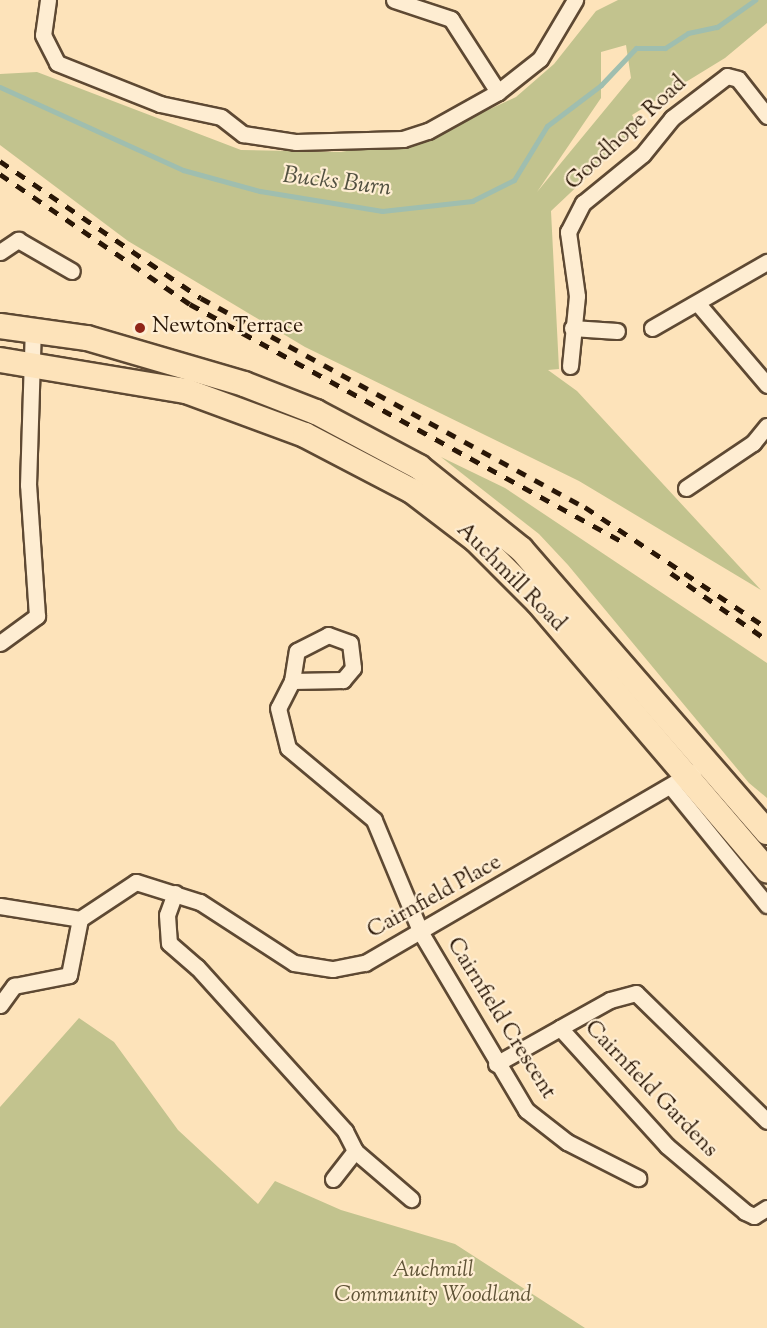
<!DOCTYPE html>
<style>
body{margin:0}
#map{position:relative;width:767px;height:1328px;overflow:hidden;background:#fde3ba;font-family:"Sorts Mill Goudy",serif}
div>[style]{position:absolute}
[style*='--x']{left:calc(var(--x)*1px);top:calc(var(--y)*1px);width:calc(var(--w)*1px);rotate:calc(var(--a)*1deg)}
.green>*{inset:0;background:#c2c38e}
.stream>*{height:5px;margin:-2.5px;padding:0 2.5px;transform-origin:2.5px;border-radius:2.5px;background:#9fbeaf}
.roads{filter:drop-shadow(2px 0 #5e4933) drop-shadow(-2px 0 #5e4933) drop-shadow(0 2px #5e4933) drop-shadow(0 -2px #5e4933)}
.minor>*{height:15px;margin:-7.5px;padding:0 7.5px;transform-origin:7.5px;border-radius:7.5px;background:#feedd2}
.primary>*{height:24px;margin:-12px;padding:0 12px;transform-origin:12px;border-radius:12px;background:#fde3ba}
.rail>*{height:4.5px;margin-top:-2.25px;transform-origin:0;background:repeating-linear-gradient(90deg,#291606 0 10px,transparent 0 20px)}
.dots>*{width:16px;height:16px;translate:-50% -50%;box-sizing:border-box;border:3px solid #feedd2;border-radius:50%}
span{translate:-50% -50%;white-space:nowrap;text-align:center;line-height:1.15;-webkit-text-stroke:4.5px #feedd2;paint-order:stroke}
.street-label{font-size:22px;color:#291606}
.poi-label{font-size:22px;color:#291606}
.left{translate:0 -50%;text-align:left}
.park-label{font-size:22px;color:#5f5336;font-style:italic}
.water-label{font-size:24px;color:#525141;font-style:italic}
</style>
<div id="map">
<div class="green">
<i style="clip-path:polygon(evenodd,618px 0,767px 0,767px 23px,725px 58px,632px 115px,639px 128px,551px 211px,559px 369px,548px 370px,577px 391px,761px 590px,579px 481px,305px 347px,128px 241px,0 145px,0 74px,37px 72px,241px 150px,341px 152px,434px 135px,516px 97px,554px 64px,596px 11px,618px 0,626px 45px,631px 78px,537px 192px,601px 98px,601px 52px,626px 45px)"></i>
<i style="clip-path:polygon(441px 457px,505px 488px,767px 663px,767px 798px,749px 783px,568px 565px,539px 534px)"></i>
<i style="clip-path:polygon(79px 1018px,114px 1042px,178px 1130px,258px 1204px,275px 1181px,341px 1210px,455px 1244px,585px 1328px,0 1328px,0 1107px)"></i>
</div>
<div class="stream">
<i style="--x:0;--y:87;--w:201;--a:24.4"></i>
<i style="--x:183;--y:170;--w:80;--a:15.3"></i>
<i style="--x:260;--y:191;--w:124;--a:9.3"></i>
<i style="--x:382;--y:211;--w:91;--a:-6.3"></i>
<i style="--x:472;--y:201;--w:47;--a:-26.6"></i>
<i style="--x:514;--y:180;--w:63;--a:-58.6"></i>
<i style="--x:547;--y:126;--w:68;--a:-37.2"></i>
<i style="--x:601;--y:85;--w:51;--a:-46.6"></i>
<i style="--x:636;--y:48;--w:29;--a:0"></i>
<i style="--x:665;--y:48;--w:27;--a:-33"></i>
<i style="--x:688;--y:33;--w:30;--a:-12"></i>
<i style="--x:717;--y:27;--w:47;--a:-35.4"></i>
</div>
<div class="roads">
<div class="minor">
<i style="--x:48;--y:0;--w:35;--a:98"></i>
<i style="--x:43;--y:35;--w:31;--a:63"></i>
<i style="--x:57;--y:63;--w:111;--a:21.7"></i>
<i style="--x:160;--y:104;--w:62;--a:12"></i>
<i style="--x:221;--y:117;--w:28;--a:38"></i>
<i style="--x:243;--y:134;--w:54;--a:8.6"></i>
<i style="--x:296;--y:142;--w:107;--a:-1.6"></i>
<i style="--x:403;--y:139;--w:26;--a:-18"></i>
<i style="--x:428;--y:131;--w:80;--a:-29.1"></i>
<i style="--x:498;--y:92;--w:53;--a:-38.2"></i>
<i style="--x:540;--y:59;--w:69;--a:-59.3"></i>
<i style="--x:394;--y:0;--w:60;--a:18.4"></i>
<i style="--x:451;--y:19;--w:87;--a:57.2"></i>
<i style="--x:0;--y:252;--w:22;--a:-34"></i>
<i style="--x:18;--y:240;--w:62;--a:29.9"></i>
<i style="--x:699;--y:305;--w:105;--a:49.6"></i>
<i style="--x:572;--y:328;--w:45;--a:3.8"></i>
<i style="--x:652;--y:328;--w:133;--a:-29.9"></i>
<i style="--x:570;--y:366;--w:70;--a:-84.3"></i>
<i style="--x:577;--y:296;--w:65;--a:-98"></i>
<i style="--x:568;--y:232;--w:33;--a:-63"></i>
<i style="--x:583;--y:203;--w:77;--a:-39.2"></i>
<i style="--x:643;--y:154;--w:46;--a:-51.1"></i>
<i style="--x:672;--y:118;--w:69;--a:-37.4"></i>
<i style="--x:727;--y:76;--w:11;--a:15"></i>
<i style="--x:738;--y:79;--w:47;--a:51.9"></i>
<i style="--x:686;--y:488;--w:81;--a:-33.9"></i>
<i style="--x:753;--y:443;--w:22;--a:-51"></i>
<i style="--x:328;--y:635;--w:23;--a:20"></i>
<i style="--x:350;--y:643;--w:25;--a:83"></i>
<i style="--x:353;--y:668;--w:16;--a:130"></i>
<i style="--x:343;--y:680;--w:51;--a:178.9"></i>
<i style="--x:292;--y:681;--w:30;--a:-81"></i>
<i style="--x:297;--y:651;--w:35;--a:-27"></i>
<i style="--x:0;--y:643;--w:46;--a:-36.1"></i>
<i style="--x:37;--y:616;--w:131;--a:-93.9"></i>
<i style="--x:28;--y:485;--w:156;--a:-88.2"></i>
<i style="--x:292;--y:681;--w:30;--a:117"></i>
<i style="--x:278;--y:708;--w:41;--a:76"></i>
<i style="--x:288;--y:748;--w:112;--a:39.9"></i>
<i style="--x:374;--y:820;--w:122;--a:67.4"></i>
<i style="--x:421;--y:933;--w:206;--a:59.3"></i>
<i style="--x:526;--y:1110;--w:52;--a:38"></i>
<i style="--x:567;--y:1142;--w:80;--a:26.9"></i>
<i style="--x:672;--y:788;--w:151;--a:50.9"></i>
<i style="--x:175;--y:893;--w:23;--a:110"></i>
<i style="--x:167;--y:915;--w:28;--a:86"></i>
<i style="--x:169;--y:943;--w:37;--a:41"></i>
<i style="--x:197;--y:967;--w:221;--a:47.9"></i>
<i style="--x:345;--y:1131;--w:22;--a:63"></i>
<i style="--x:355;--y:1151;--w:74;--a:40.6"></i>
<i style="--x:0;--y:906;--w:81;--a:9.2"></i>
<i style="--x:0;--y:1005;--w:24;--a:-54"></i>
<i style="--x:14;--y:986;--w:56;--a:-11.3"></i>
<i style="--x:69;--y:975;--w:57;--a:-78.9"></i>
<i style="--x:80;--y:919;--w:67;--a:-33.5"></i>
<i style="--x:136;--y:882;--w:67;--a:17.4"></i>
<i style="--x:200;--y:902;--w:112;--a:33"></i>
<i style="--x:294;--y:963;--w:39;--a:9"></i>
<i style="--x:333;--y:969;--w:33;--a:-11"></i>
<i style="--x:365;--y:963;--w:380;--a:-30.2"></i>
<i style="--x:496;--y:1064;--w:73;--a:-29.4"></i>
<i style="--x:767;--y:1121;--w:183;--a:-135.7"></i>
<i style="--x:636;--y:993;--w:27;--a:165"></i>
<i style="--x:610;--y:1000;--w:57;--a:150.8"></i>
<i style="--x:560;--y:1028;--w:159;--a:47.8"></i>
<i style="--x:667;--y:1146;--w:102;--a:40.2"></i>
<i style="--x:745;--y:1212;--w:10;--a:24"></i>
<i style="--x:754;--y:1216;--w:15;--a:-32"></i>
<i style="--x:333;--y:1179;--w:36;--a:-52"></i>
</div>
<div class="primary">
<i style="--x:0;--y:326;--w:88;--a:7.9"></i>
<i style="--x:87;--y:338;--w:164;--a:16.3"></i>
<i style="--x:244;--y:384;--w:77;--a:21.3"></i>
<i style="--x:316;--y:412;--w:117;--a:28.1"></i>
<i style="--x:419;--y:467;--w:131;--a:38.8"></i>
<i style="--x:521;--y:549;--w:375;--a:49"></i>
<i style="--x:0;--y:360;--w:189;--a:9.5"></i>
<i style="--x:186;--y:391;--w:127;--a:20.3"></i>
<i style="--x:305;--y:435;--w:121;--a:27.6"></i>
<i style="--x:412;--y:491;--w:81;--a:37.4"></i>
<i style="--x:476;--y:540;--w:88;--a:45"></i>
<i style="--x:538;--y:602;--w:353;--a:49.5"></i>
</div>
</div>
<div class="rail">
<i style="--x:0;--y:161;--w:243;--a:34.3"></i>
<i style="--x:201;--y:298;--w:437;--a:28.6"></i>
<i style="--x:585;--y:507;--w:219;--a:33.6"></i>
<i style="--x:0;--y:174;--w:230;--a:34.4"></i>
<i style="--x:190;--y:304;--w:498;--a:28.8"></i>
<i style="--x:671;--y:573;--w:117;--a:34.9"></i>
</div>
<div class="dots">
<i style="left:140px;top:328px;background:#8f2418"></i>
</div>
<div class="street-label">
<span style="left:627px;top:134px;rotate:-43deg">Goodhope Road</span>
<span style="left:510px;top:578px;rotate:45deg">Auchmill Road</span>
<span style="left:435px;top:898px;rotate:-29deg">Cairnfield Place</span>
<span style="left:500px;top:1019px;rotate:58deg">Cairnfield Crescent</span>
<span style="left:650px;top:1090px;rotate:46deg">Cairnfield Gardens</span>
</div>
<div class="poi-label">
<span class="left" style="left:152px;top:328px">Newton Terrace</span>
</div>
<div class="park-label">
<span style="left:433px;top:1284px">Auchmill<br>Community Woodland</span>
</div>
<div class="water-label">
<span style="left:337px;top:183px;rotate:7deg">Bucks Burn</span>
</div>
</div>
